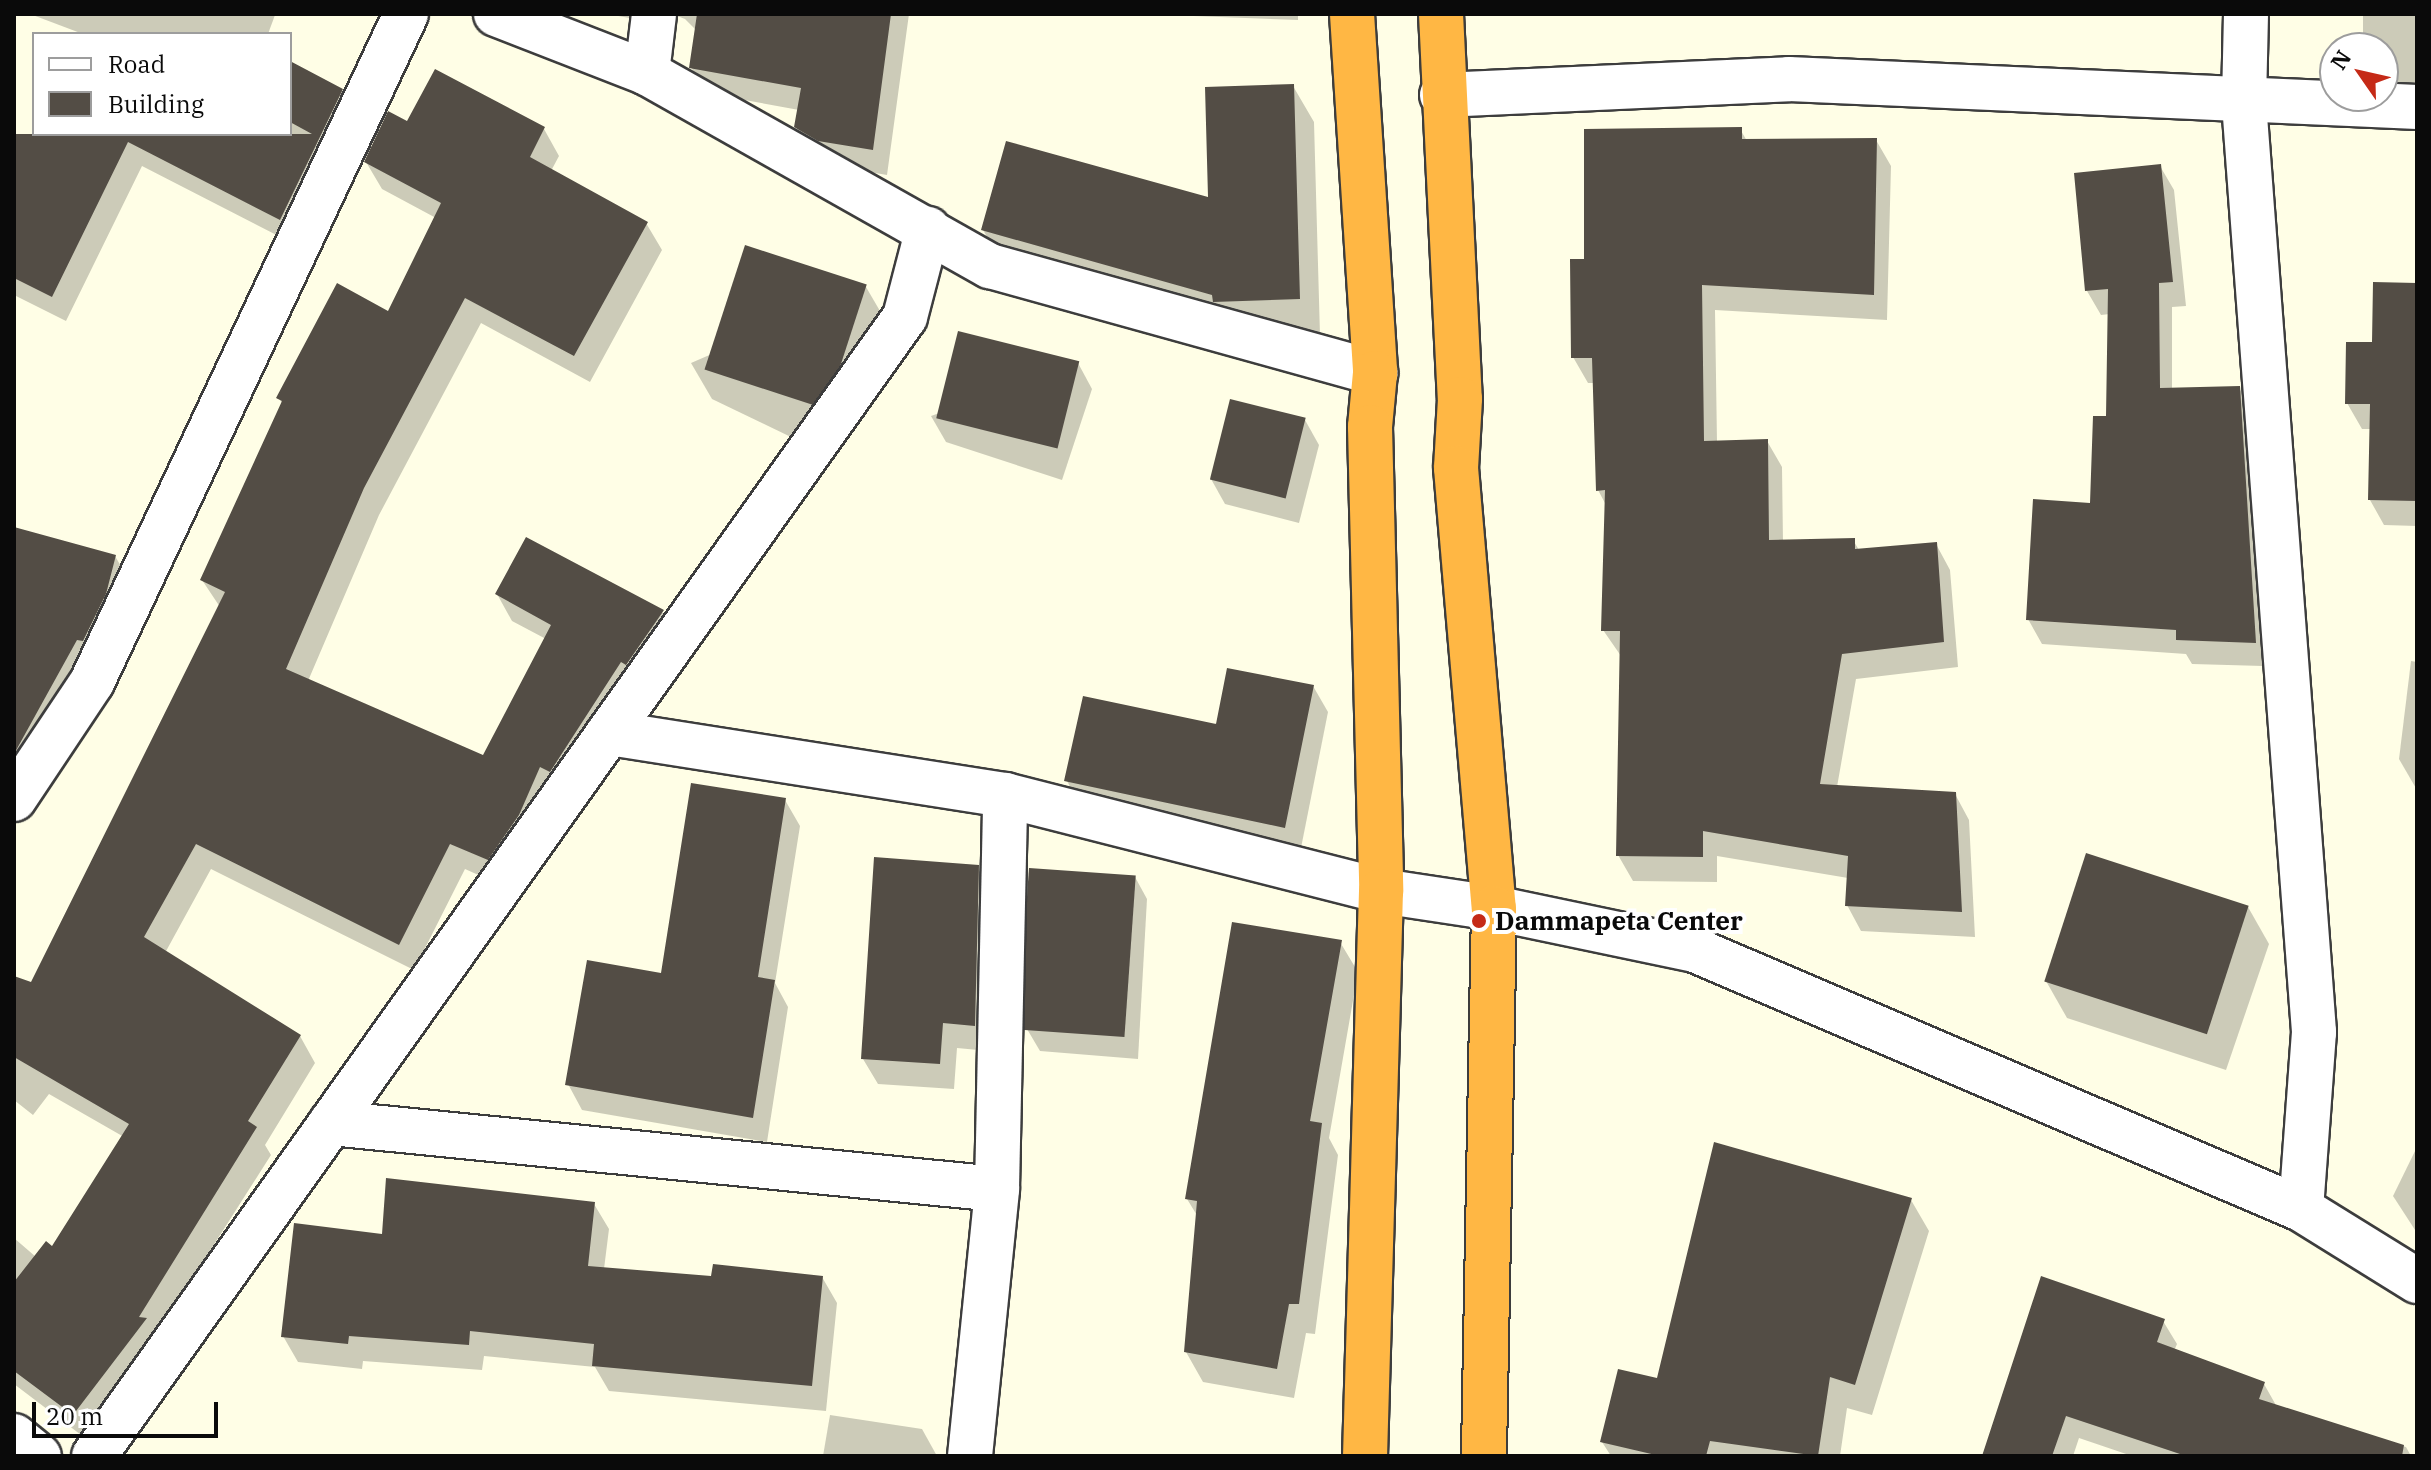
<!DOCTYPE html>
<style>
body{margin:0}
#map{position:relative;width:2431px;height:1470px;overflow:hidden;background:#fffee6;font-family:"IBM Plex Serif",serif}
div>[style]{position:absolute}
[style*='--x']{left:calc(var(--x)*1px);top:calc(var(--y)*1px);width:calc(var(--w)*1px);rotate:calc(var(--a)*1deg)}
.shadow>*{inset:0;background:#0003}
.building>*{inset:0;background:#534d45;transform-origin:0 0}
.roads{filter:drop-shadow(2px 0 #3d3d3d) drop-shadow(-2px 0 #3d3d3d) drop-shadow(0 2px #3d3d3d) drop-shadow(0 -2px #3d3d3d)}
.minor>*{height:44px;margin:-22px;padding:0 22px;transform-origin:22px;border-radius:22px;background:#fff}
.highway>*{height:44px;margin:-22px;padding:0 22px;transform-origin:22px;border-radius:22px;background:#ffb744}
.dots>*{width:22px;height:22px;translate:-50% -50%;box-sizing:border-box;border:4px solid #fff;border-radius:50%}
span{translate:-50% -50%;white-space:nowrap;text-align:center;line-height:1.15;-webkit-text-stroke:8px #fff;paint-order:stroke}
.poi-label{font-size:26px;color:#0a0a0a;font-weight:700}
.left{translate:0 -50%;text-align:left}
.frame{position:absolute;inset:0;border:16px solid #0a0a0a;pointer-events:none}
.legend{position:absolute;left:32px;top:32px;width:260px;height:104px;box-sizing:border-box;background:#fff;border:2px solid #9d9d9d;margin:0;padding:10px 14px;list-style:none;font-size:24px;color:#0a0a0a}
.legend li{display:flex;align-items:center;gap:16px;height:40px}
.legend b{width:40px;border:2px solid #9d9d9d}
.north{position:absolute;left:2319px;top:32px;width:80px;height:80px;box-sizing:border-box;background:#fff;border:2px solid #9d9d9d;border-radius:50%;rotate:304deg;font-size:22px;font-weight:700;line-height:32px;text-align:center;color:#0a0a0a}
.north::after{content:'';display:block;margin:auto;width:28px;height:36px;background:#c52a17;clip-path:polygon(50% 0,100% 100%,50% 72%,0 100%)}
.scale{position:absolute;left:32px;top:1402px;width:186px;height:36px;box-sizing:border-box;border:4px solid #0a0a0a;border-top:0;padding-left:10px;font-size:24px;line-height:28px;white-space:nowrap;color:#0a0a0a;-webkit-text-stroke:6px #fff;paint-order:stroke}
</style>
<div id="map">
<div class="shadow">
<i style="clip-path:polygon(30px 14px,275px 14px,275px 15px,268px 34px,83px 34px)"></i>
<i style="clip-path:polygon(607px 14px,909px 14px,887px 175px,835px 166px,811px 153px,796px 127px,799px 110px,706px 93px,691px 67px,697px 31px,685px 19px,672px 14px,652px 22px)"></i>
<i style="clip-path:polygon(1141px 14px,1298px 14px,1298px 20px)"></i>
<i style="clip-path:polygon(2363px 14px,2417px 14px,2417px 105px,2383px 96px,2383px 48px,2363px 48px)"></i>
<i style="clip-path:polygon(290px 63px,342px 90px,357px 116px,294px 244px,142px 166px,66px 321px,14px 295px,14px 146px,54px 134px,290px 134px)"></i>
<i style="clip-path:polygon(1293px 86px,1314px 122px,1320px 335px,1004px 266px,983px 230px,1211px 199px)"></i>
<i style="clip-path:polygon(408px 124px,544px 129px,559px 156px,551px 171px,646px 223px,662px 250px,590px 382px,481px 323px,379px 515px,308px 681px,484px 758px,546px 639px,512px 621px,497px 594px,662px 612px,677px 638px,503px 886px,465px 869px,414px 970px,211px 869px,165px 953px,300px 1036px,315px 1063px,265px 1145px,271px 1155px,89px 1441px,14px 1384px,14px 1238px,36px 1257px,53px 1249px,124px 1137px,49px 1094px,33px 1115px,14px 1100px,14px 985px,32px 985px,220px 607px,202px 580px,283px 405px,279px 398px,389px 313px,436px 218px,382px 189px,366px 162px)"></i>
<i style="clip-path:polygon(1740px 129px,1747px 141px,1876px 140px,1891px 166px,1887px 320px,1715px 310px,1717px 442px,1767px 441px,1782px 467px,1783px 542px,1853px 540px,1859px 550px,1936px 544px,1950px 570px,1958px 667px,1856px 679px,1837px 787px,1955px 794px,1969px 820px,1975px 937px,1861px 931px,1847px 905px,1848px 878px,1717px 856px,1717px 882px,1633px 881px,1618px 855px,1621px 656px,1603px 630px,1606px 505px,1598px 490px,1595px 383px,1588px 383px,1573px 357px,1586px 261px)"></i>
<i style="clip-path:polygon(2160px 166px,2174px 190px,2186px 306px,2172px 307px,2172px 389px,2239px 388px,2253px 412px,2268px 604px,2263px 666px,2192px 664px,2186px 654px,2042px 644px,2028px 619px,2092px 505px,2108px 418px,2110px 314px,2101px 315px,2087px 291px)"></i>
<i style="clip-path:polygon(866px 287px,887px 323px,824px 453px,712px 399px,691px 363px)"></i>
<i style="clip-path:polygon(2417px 344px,2417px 526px,2384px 525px,2370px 500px,2372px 429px,2362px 429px,2347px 403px)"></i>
<i style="clip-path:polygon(1078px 363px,1092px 389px,1062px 480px,946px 442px,931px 416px)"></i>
<i style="clip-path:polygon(1305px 420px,1319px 445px,1299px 523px,1225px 504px,1211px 479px)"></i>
<i style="clip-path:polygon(14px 529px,115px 556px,130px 582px,119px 621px,14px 760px)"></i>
<i style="clip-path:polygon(2411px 661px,2417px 662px,2417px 790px,2399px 759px)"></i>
<i style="clip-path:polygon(1313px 686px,1328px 712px,1300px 853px,1081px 807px,1067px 781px)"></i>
<i style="clip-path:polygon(785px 800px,800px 826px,775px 983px,788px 1007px,767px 1142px,582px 1110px,568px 1084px,663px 975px)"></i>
<i style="clip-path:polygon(977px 867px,992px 893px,989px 1051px,957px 1048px,954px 1089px,878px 1084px,863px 1059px)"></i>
<i style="clip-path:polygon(1135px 877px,1147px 899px,1138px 1059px,1040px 1051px,1027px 1029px)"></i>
<i style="clip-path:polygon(2248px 907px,2269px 944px,2226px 1070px,2067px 1018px,2046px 981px)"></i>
<i style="clip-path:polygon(1340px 942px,1358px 972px,1329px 1138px,1338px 1155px,1315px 1334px,1306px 1333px,1294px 1398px,1203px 1382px,1186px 1352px,1198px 1217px,1187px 1199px)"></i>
<i style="clip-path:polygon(2417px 1147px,2417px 1233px,2393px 1196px)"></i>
<i style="clip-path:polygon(388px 1180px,594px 1204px,609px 1229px,604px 1269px,713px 1279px,822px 1277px,837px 1303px,826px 1411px,609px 1391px,595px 1367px,484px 1356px,482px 1370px,363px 1361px,362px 1369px,298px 1362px,283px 1336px,384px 1236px)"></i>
<i style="clip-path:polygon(1911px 1200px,1929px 1231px,1872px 1415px,1847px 1408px,1840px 1456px,1611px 1456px,1602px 1442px)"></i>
<i style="clip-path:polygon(2163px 1321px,2177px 1344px,2174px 1351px,2264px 1384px,2277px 1407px,2406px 1447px,2411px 1456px,2132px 1456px,2079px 1438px,2073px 1456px,1983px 1456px)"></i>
<i style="clip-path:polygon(830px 1415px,922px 1429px,937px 1456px,823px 1456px)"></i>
</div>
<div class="building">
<i style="clip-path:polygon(697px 14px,891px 14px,873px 150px,818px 141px,794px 127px,801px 88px,689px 68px)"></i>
<i style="clip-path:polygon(290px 61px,343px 89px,280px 220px,128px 142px,52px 297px,14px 278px,14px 134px,312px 134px,290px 122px)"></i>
<i style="clip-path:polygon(435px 69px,545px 127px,530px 157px,648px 222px,574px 356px,465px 298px,364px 488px,286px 669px,483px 755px,551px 625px,495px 594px,526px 537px,664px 610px,626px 665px,621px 662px,550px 772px,540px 767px,519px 815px,488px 860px,450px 844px,399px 945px,196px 844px,144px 937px,301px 1035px,248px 1121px,257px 1127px,139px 1317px,147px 1318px,73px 1415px,14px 1371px,14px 1282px,46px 1241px,52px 1246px,129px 1124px,14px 1057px,14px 976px,31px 982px,225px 592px,200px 580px,282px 401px,276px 398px,337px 283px,388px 311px,441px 203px,364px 162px,388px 111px,407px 121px)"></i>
<i style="clip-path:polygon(1294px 84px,1300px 299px,1213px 302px,1212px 295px,981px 230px,1006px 141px,1208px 197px,1205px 87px)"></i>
<i style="clip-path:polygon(1742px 127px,1742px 139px,1877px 138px,1874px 295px,1702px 285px,1704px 441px,1768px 439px,1769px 540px,1855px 538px,1855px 549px,1937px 542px,1944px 642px,1842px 654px,1820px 784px,1956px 792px,1962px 912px,1845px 906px,1848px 856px,1703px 831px,1703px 857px,1616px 856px,1620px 631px,1601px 631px,1605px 490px,1596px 491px,1592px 358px,1571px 358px,1570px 259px,1584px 259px,1584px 129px)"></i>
<i style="clip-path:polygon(2161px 164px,2173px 282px,2159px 283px,2160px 388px,2240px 386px,2256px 643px,2176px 640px,2176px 630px,2026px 620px,2033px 499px,2090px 503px,2093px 416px,2106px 416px,2108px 289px,2085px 291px,2074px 173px)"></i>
<i style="left:745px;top:245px;width:128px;height:131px;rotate:18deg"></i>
<i style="clip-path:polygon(2373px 282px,2417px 283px,2417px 501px,2368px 500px,2370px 404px,2345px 404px,2346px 342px,2372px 342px)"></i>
<i style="left:958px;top:331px;width:125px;height:90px;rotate:14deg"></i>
<i style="left:1230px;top:399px;width:78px;height:83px;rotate:14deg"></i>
<i style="clip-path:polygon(14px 527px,116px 555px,106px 594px,83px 641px,77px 640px,14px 754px)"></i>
<i style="clip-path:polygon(1227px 668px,1314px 685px,1285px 828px,1064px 781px,1083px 696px,1216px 724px)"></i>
<i style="clip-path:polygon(691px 783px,786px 798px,758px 977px,775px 980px,753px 1118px,565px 1085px,587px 960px,661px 973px)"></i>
<i style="left:2086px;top:853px;width:171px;height:135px;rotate:18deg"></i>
<i style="clip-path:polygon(874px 857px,979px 865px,975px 1026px,943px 1023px,940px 1064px,861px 1059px)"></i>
<i style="left:1029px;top:868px;width:107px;height:162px;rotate:4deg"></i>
<i style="clip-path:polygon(1232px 922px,1342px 940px,1310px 1121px,1322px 1123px,1299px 1304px,1289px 1304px,1277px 1369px,1184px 1352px,1197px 1201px,1185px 1199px)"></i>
<i style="clip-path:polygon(1714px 1142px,1912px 1198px,1855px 1385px,1830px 1377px,1818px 1456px,1710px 1441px,1706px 1456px,1660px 1456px,1600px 1442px,1618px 1369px,1657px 1378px)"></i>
<i style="clip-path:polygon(386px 1178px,595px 1202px,588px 1266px,711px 1276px,713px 1264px,823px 1276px,812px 1386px,592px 1366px,594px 1344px,470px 1331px,469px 1345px,349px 1336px,348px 1344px,281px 1337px,294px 1223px,382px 1234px)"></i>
<i style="clip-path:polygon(2041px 1276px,2165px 1319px,2157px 1342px,2265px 1382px,2259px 1399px,2404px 1445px,2402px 1456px,2186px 1456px,2066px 1416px,2052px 1456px,1982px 1456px)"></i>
</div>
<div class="roads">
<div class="minor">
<i style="--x:496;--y:14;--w:162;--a:21.3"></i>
<i style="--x:647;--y:73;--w:394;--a:29.4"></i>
<i style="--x:990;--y:266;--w:400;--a:15.5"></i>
<i style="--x:2246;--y:14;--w:89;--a:91.3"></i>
<i style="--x:2244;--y:103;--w:932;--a:85.69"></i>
<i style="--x:2314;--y:1032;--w:177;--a:94.2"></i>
<i style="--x:647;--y:73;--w:59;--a:-83.2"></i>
<i style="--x:1442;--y:95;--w:347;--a:-2.6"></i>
<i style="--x:1789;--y:79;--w:629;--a:2.55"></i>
<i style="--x:609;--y:733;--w:401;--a:8.9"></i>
<i style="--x:1005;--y:795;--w:388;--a:14.3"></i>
<i style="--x:1381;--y:891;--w:114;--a:8.6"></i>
<i style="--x:1494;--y:908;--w:205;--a:11.8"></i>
<i style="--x:1695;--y:950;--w:659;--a:23.14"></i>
<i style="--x:2301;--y:1209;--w:137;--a:31.8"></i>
<i style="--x:14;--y:799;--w:141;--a:-56.3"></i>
<i style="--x:92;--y:682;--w:738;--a:-64.82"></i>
<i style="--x:331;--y:1123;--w:669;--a:5.66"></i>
<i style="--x:14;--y:1436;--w:32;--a:39"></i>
<i style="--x:94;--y:1456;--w:1398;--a:-54.55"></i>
<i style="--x:905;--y:317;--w:91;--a:-75.4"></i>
<i style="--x:970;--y:1456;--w:268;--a:-84.2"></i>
<i style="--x:997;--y:1189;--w:394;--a:-88.8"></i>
</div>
<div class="highway">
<i style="--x:1352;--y:14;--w:360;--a:86.3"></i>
<i style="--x:1375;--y:373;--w:54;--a:95.3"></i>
<i style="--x:1370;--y:427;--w:464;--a:88.6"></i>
<i style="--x:1381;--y:891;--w:565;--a:91.62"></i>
<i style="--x:1441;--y:14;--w:385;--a:87.2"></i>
<i style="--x:1460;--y:399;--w:69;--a:93.3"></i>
<i style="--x:1456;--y:468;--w:442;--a:85.1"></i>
<i style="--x:1494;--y:908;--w:548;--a:91.05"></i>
</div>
</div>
<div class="dots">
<i style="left:1479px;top:921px;background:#c52a17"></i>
</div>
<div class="poi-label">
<span class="left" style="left:1495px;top:921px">Dammapeta Center</span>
</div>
<div class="frame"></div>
<ul class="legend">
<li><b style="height:10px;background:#fff"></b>Road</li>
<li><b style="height:22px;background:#534d45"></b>Building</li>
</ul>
<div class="north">N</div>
<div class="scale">20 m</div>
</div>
